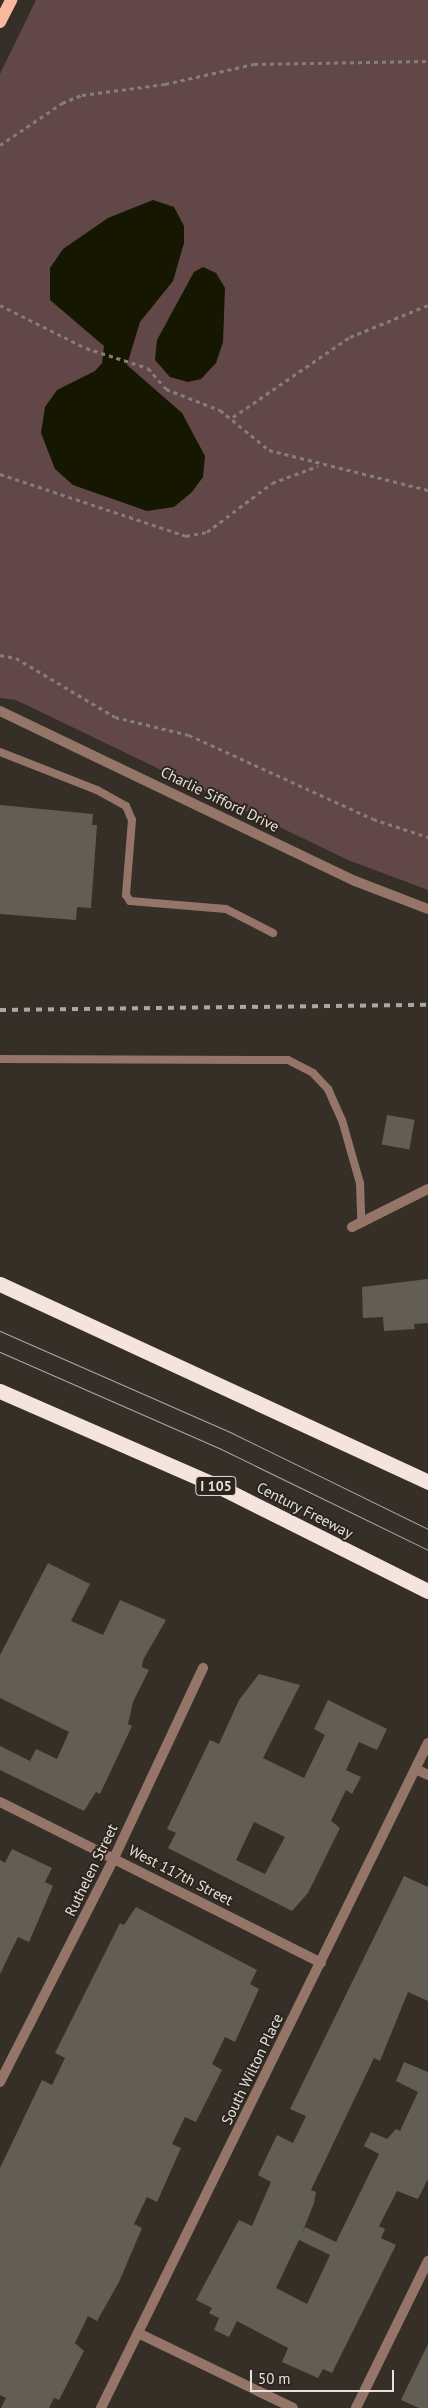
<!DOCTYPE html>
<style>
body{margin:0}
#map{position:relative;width:428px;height:2408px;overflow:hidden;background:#362f28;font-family:"PT Sans",sans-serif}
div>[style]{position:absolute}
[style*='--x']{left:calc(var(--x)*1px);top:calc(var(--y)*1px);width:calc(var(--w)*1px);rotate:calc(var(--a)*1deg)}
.green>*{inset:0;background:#614747}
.water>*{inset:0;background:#151701}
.building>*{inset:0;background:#625e54;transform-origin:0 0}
.path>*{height:3px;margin-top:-1.5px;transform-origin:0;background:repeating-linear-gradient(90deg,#847e78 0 4px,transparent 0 8px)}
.lane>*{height:8px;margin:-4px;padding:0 4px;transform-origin:4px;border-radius:4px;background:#957568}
.street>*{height:10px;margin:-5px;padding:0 5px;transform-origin:5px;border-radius:5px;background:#957568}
.primary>*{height:12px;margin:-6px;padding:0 6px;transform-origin:6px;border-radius:6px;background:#fbb89e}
.highway>*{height:15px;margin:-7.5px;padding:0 7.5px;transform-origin:7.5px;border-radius:7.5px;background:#f5e4de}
.tram>*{height:1px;margin:-0.5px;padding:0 0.5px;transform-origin:0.5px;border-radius:0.5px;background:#ada7a2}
.rail>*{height:4px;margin-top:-2px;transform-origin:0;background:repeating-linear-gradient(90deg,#ada7a2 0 6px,transparent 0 12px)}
span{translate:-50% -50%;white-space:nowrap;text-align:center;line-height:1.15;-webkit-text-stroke:4px #2c251e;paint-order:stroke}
.shield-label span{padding:1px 4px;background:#2c251e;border:1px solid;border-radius:4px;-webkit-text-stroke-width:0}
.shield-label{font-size:14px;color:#e6e1dc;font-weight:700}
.street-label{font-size:15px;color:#e6e1dc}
.scale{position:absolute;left:250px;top:2370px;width:144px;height:22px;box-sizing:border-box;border:2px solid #e6e1dc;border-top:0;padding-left:6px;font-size:15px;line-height:18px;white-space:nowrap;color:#e6e1dc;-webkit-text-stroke:4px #2c251e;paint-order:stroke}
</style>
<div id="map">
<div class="green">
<i style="clip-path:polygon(36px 0,428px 0,428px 890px,348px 860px,16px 700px,0 698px,0 74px)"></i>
</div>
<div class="water">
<i style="clip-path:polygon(153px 200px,174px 207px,184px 226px,184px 243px,173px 281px,140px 322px,127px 365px,182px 413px,205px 456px,203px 477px,192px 492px,174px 507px,147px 511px,73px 485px,55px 469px,41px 433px,45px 407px,57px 390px,95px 371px,102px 363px,104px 346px,50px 300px,50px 268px,63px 249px,108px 218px)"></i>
<i style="clip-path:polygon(203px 267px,216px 273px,225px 288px,223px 342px,216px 363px,201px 379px,188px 382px,170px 377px,155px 360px,157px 340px,194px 272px)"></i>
</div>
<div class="building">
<i style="clip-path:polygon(0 805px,93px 814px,92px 825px,97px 825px,91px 908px,77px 907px,76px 920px,0 914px)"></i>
<i style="left:387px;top:1115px;width:28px;height:30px;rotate:10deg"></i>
<i style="clip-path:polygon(428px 1279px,428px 1323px,414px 1324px,415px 1329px,384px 1331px,383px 1317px,363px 1318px,362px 1287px)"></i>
<i style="clip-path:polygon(48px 1563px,90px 1584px,71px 1621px,103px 1635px,120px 1600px,166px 1620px,143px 1660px,142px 1667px,149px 1670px,133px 1702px,128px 1724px,132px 1726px,100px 1794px,96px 1792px,84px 1811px,0 1770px,0 1746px,30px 1761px,36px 1749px,57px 1759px,69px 1732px,0 1698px,0 1655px)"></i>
<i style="clip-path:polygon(evenodd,259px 1674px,300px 1685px,263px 1758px,304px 1778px,325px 1735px,314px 1729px,328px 1700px,387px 1729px,377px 1750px,359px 1742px,346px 1770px,361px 1777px,352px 1794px,346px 1790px,331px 1821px,340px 1828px,308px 1893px,292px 1911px,168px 1848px,176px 1833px,167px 1829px,210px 1740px,219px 1744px,239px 1700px,259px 1674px,254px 1822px,285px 1837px,265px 1874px,236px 1860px,254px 1822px)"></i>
<i style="clip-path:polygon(12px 1849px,52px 1868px,45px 1882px,53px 1886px,29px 1942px,18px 1937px,0 1974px,0 1860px,5px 1863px)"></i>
<i style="clip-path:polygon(evenodd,404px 1876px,428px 1887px,428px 2001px,408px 1992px,380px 2061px,374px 2058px,311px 2190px,316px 2192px,314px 2203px,301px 2236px,305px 2227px,336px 2242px,379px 2154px,364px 2146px,371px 2132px,387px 2139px,396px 2129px,400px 2131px,418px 2092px,396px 2081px,404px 2062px,428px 2072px,428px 2179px,418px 2199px,397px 2191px,379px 2226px,385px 2229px,381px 2238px,396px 2245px,332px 2373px,323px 2369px,318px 2378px,282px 2362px,288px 2348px,237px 2321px,229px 2337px,214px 2330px,219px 2318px,209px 2313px,212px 2308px,196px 2300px,239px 2220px,252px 2226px,271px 2182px,258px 2175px,277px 2135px,293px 2143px,306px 2116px,290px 2109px,404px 1876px,299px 2240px,330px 2255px,307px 2304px,276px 2288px,299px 2240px)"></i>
<i style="clip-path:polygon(136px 1907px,257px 1970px,250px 1984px,259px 1989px,235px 2042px,225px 2037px,212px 2064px,222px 2070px,196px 2122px,185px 2117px,172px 2144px,181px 2148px,157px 2202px,147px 2197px,134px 2224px,142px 2228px,119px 2282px,97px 2321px,88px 2316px,75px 2343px,84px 2351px,59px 2400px,54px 2398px,49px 2408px,1px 2408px,6px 2398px,0 2395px,0 2168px,42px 2080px,52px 2085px,65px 2058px,55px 2053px,120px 1923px,124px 1925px)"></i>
<i style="clip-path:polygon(428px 2344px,428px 2408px,419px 2408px,401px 2400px)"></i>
</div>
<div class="path">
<i style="--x:0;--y:145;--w:75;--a:-34.1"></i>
<i style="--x:62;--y:103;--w:22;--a:-22"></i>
<i style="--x:82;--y:95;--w:84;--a:-7.5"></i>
<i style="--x:165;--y:84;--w:91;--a:-12.7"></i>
<i style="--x:254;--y:64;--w:174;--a:-1"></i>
<i style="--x:0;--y:305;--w:96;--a:26.6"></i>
<i style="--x:86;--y:348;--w:65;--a:17.9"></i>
<i style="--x:148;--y:368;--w:28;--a:49"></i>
<i style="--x:166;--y:389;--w:58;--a:21.3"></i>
<i style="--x:220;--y:410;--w:63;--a:39.2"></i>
<i style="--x:269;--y:450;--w:164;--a:14.1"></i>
<i style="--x:233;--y:417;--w:142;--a:-34.4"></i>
<i style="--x:350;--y:337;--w:84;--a:-22.3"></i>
<i style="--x:0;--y:474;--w:196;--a:18.4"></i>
<i style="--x:186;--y:536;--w:21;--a:-11"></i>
<i style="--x:207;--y:532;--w:81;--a:-37"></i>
<i style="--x:272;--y:483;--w:49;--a:-20.3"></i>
<i style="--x:0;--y:655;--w:16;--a:11"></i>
<i style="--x:16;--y:658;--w:115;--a:30.8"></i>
<i style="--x:115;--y:717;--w:76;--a:13.7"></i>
<i style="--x:189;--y:735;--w:202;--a:24.5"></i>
<i style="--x:373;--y:819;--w:58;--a:18.1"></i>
</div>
<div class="lane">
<i style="--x:0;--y:752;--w:104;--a:21.4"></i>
<i style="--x:97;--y:790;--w:33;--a:29"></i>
<i style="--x:126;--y:806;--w:15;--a:67"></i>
<i style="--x:132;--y:820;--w:75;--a:94.6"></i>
<i style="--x:126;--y:895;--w:7;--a:56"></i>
<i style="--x:130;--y:901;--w:96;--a:4.8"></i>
<i style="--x:226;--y:909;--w:53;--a:27.1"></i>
<i style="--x:0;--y:1059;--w:288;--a:0.2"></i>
<i style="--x:288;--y:1060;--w:28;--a:27"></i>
<i style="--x:313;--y:1073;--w:22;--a:47"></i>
<i style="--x:328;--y:1089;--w:34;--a:66"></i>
<i style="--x:342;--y:1120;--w:66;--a:74.1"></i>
<i style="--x:360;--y:1183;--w:38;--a:88"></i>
</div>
<div class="street">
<i style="--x:0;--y:711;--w:394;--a:25.6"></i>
<i style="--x:355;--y:881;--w:78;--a:21"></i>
<i style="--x:352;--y:1227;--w:85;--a:-26.6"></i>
<i style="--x:416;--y:1769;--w:13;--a:27"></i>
<i style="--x:0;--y:1802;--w:359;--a:26.6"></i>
<i style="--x:0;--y:2082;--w:251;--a:-63"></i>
<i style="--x:114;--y:1858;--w:210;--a:-64.9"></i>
<i style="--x:138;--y:2333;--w:172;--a:25.8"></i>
<i style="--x:101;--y:2408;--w:741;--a:-63.82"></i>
<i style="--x:356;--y:2408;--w:164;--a:-63.9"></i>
</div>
<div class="primary">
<i style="--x:0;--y:22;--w:25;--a:-63"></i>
</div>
<div class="highway">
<i style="--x:0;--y:1284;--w:472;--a:24.8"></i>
<i style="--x:0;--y:1391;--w:244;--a:23.6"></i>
<i style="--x:224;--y:1489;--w:228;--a:26.6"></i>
</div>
<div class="tram">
<i style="--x:0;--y:1331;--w:253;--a:23.7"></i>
<i style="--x:232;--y:1433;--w:218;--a:26.1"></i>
<i style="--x:0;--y:1352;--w:239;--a:23.7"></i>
<i style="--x:219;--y:1448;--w:233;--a:26"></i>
</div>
<div class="rail">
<i style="--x:0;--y:1010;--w:428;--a:-0.7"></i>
</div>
<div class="shield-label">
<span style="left:216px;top:1486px">I 105</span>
</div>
<div class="street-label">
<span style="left:220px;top:799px;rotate:26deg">Charlie Sifford Drive</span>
<span style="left:305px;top:1510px;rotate:27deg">Century Freeway</span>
<span style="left:91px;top:1870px;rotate:-64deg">Ruthelen Street</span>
<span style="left:181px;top:1875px;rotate:27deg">West 117th Street</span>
<span style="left:252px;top:2069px;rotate:-64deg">South Wilton Place</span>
</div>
<div class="scale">50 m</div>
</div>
